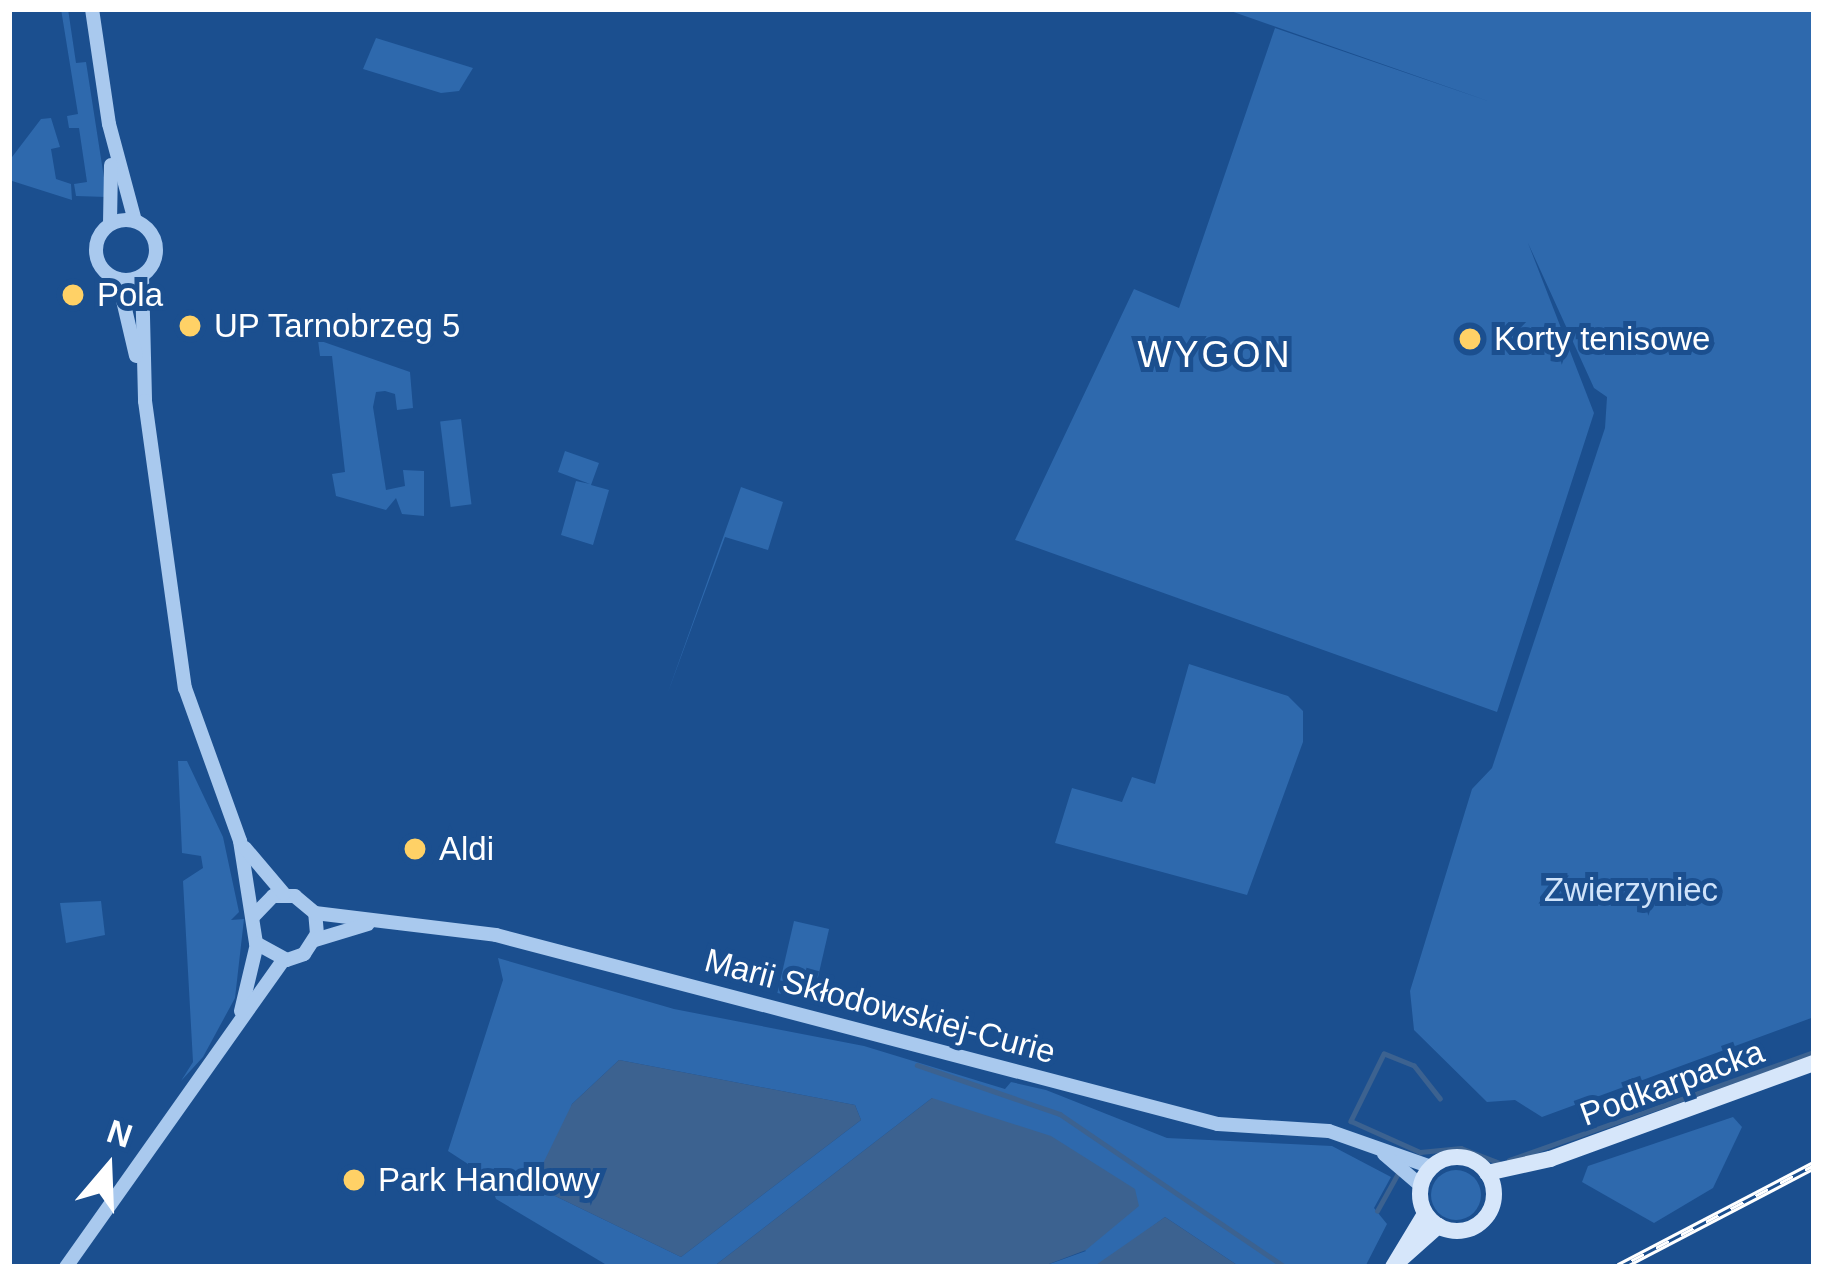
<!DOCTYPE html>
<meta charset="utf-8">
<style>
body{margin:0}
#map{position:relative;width:1823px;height:1276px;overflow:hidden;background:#1b4f8f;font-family:Helvetica,sans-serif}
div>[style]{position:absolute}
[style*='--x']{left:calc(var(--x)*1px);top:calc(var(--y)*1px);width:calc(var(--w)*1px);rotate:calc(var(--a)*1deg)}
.green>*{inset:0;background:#2e69ad;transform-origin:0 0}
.round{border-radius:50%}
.water>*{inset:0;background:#3c6290}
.stream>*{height:4.5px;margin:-2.25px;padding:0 2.25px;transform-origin:2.25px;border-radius:2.25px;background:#3c6290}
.tertiary>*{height:14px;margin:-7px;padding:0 7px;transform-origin:7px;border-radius:7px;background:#a9c9ee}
.tertiary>.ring{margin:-7px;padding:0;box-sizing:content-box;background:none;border:14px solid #a9c9ee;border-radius:50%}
.secondary>*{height:16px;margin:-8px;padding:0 8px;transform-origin:8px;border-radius:8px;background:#d6e6fa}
.secondary>.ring{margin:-8px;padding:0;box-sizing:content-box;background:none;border:16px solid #d6e6fa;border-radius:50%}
.rail>*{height:9px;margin-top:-4.5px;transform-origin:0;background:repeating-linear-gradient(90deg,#1b4f8f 0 14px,#fff 0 28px);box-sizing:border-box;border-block:3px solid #fff}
.dots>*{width:33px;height:33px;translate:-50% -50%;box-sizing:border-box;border:6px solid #1b4f8f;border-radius:50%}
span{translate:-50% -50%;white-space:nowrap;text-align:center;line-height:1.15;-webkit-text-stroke:10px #1b4f8f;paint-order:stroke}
.poi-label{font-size:33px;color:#fff}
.left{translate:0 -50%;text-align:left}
.park-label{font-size:33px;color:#cfe3fa}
.street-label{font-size:33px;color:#fff}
.neighbourhood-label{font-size:36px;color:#fff;letter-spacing:3px}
.frame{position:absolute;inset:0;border:12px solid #fff;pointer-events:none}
.north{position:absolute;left:48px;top:1108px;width:120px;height:120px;-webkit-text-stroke:9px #1b4f8f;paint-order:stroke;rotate:19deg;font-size:33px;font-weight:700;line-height:48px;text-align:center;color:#fff}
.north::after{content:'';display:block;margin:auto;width:42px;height:54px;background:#fff;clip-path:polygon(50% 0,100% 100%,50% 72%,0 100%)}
</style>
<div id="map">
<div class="green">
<i style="clip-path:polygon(61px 9px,68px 9px,76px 63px,86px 62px,107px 197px,76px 196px,74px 184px,87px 182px,79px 128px,69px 128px,67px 116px,78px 114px)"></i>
<i style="clip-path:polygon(1225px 9px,1814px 9px,1814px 1017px,1542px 1117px,1515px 1100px,1487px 1102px,1414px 1030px,1410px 991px,1472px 789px,1492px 768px,1605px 428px,1607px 397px,1594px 388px,1528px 243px,1594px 413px,1497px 712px,1015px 540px,1134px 289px,1179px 308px,1275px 28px,1491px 102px)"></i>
<i style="clip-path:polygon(376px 38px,473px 68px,459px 91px,441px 93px,363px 69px)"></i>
<i style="clip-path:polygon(51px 118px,60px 147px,51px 149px,56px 179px,71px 184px,72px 200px,9px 180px,9px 161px,41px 119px)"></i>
<i style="clip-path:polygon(318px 340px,410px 372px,413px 408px,397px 410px,395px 394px,385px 391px,376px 392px,373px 407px,386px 490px,405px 486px,403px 470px,424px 471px,424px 516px,402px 514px,396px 498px,386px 510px,336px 496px,332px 474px,345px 472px,332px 356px,320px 356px)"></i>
<i style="left:461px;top:419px;width:86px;height:21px;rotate:83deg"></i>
<i style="clip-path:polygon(565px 451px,599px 463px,591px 485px,609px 490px,593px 545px,561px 535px,576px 481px,590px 484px,558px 472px)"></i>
<i style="clip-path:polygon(741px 487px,783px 502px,768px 550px,725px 537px,667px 695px)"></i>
<i style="clip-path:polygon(1189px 664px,1288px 696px,1303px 711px,1303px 742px,1247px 895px,1055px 843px,1072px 788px,1122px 802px,1132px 777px,1155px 784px)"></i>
<i style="clip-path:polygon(178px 761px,187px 761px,223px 837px,239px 912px,231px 920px,244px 919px,235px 998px,203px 1057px,181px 1081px,193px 1062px,183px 881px,203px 868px,201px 856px,182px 853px)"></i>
<i style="clip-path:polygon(101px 901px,105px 935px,66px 943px,60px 903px)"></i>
<i style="left:794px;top:921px;width:36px;height:74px;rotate:13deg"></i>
<i style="clip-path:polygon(evenodd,498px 958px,674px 1009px,864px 1046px,1005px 1089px,1011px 1082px,1046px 1090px,1167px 1138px,1332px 1146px,1391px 1177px,1374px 1208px,1387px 1224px,1365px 1267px,1240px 1267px,1165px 1217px,1101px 1264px,1041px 1267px,1086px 1251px,932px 1098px,713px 1267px,610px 1267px,496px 1199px,488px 1177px,448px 1151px,503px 980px,498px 958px,619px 1060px,855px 1105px,861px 1120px,681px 1257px,547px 1192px,572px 1104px,619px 1060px)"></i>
<i style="clip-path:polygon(1733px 1117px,1742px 1127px,1713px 1188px,1654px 1223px,1582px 1182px,1588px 1166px)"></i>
<i class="round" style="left:1431px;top:1170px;width:50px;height:50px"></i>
</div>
<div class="water">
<i style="clip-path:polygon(619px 1060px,855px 1105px,861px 1120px,681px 1257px,547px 1192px,536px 1178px,572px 1104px)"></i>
<i style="clip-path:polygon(932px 1098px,1051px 1136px,1135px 1189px,1139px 1206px,1086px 1250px,1041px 1267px,713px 1267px)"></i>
<i style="clip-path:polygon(1165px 1217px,1240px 1267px,1093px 1267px)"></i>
</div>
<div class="stream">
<i style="--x:917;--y:1065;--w:151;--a:18.9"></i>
<i style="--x:1060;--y:1114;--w:272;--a:34.2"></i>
<i style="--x:1440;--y:1099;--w:42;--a:-128.2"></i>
<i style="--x:1414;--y:1066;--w:32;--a:-158"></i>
<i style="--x:1384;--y:1054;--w:75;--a:116.2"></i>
<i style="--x:1351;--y:1121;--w:76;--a:24.2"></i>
<i style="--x:1420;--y:1152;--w:41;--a:-5.6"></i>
<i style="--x:1461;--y:1148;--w:40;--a:21"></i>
<i style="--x:1509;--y:1160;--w:324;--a:-19.5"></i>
<i style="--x:1377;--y:1211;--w:41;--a:-60.9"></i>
</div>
<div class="tertiary">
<i style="--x:92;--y:9;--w:116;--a:81.6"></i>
<i style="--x:109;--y:124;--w:100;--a:75"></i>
<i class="ring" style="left:96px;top:220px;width:46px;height:46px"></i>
<i style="--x:110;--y:223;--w:58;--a:-89"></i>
<i style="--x:142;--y:276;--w:125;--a:88.6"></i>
<i style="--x:145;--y:401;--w:290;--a:82.1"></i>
<i style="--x:185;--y:688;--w:163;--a:70.2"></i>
<i style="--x:240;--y:841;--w:103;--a:81.1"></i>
<i style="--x:256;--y:943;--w:35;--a:29"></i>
<i style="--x:287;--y:960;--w:18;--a:-19"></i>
<i style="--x:304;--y:954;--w:24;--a:-57"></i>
<i style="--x:317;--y:934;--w:21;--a:-95"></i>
<i style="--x:315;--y:913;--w:26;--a:-140"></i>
<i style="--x:295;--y:896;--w:22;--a:180"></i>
<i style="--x:273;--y:896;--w:29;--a:134"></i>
<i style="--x:118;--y:279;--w:79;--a:76.8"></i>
<i style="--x:245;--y:848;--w:60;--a:49.7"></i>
<i style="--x:315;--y:913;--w:182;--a:6.9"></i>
<i style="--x:496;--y:935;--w:746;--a:14.67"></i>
<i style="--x:1218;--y:1124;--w:111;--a:3.6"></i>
<i style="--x:1329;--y:1131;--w:108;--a:19.4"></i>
<i style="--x:315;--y:940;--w:55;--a:-16.8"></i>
<i style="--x:241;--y:1011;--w:69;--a:-76.6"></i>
<i style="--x:1384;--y:1154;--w:48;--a:40.7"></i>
<i style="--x:66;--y:1267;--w:376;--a:-54.7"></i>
</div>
<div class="secondary">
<i class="ring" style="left:1420px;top:1157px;width:58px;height:58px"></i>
<i style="--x:1487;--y:1173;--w:65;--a:-12.5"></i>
<i style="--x:1550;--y:1159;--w:281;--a:-20"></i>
<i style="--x:1401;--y:1259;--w:50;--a:-41.7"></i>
<i style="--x:1393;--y:1267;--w:62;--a:-58.9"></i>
</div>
<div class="rail">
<i style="--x:1619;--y:1267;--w:220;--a:-27.6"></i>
</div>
<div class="dots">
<i style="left:73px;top:295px;background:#ffd166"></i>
<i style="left:190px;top:326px;background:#ffd166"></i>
<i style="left:1470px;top:339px;background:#ffd166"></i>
<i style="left:415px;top:849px;background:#ffd166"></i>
<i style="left:354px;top:1180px;background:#ffd166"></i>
</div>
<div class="poi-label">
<span class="left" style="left:97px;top:295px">Pola</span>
<span class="left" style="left:214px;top:326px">UP Tarnobrzeg 5</span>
<span class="left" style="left:1494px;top:339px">Korty tenisowe</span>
<span class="left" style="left:439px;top:849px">Aldi</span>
<span class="left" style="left:378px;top:1180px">Park Handlowy</span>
</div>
<div class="park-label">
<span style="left:1631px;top:890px">Zwierzyniec</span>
</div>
<div class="street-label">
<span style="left:880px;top:1006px;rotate:15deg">Marii Skłodowskiej-Curie</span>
<span style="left:1672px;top:1083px;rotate:-20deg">Podkarpacka</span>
</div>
<div class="neighbourhood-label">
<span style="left:1215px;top:355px">WYGON</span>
</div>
<div class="frame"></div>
<div class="north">N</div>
</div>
